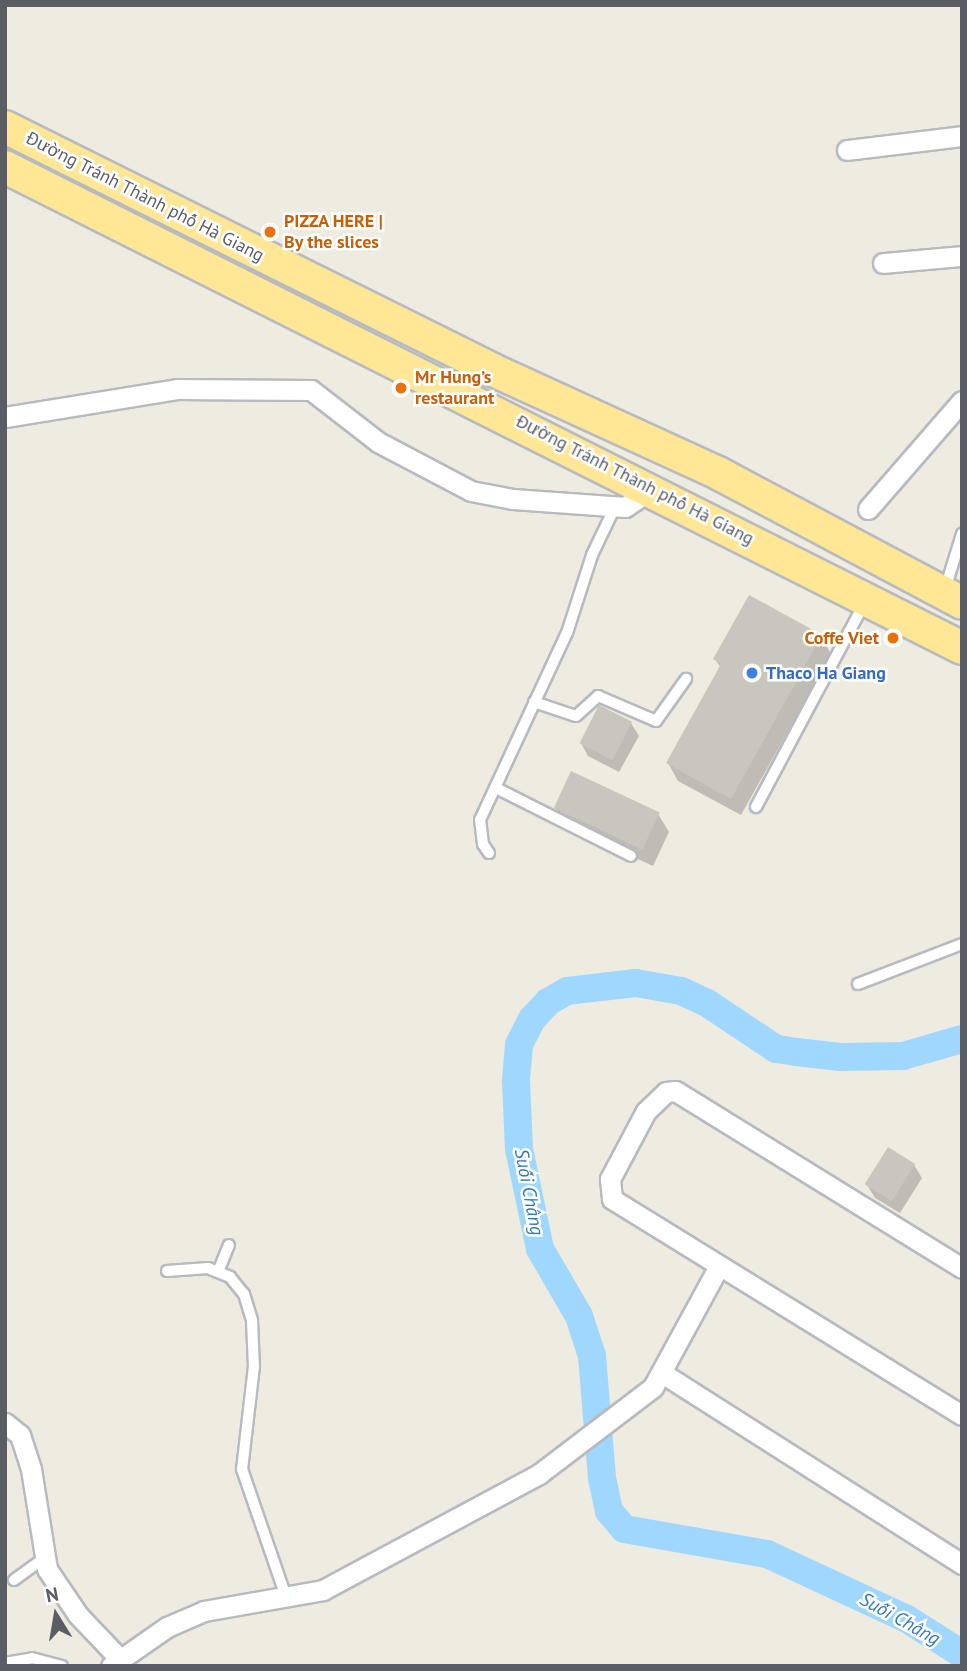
<!DOCTYPE html>
<meta charset="utf-8">
<style>
body{margin:0}
#map{position:relative;width:967px;height:1671px;overflow:hidden;background:#eeebe1;font-family:"PT Sans",sans-serif}
div>[style]{position:absolute}
[style*='--x']{left:calc(var(--x)*1px);top:calc(var(--y)*1px);width:calc(var(--w)*1px);rotate:calc(var(--a)*1deg)}
.shadow>*{inset:0;background:#0003}
.river>*{height:28px;margin:-14px;padding:0 14px;transform-origin:14px;border-radius:14px;background:#a0d7ff}
.building>*{inset:0;background:#c9c6be;transform-origin:0 0}
.roads{filter:drop-shadow(2px 0 #b7babf) drop-shadow(-2px 0 #b7babf) drop-shadow(0 2px #b7babf) drop-shadow(0 -2px #b7babf)}
.service>*{height:10px;margin:-5px;padding:0 5px;transform-origin:5px;border-radius:5px;background:#fff}
.minor>*{height:19px;margin:-9.5px;padding:0 9.5px;transform-origin:9.5px;border-radius:9.5px;background:#fff}
.trunk>*{height:32px;margin:-16px;padding:0 16px;transform-origin:16px;border-radius:16px;background:#ffe796}
.dots>*{width:19px;height:19px;translate:-50% -50%;box-sizing:border-box;border:4px solid #fff;border-radius:50%}
span{translate:-50% -50%;white-space:nowrap;text-align:center;line-height:1.15;-webkit-text-stroke:5px #fff;paint-order:stroke}
.street-label{font-size:18px;color:#5a5e64}
.food-label{font-size:18px;color:#c56008;font-weight:700}
.left{translate:0 -50%;text-align:left}
.right{translate:-100% -50%;text-align:right}
.shop-label{font-size:18px;color:#366cbe;font-weight:700}
.water-label{font-size:19px;color:#3578ba;font-style:italic}
.frame{position:absolute;inset:0;border:7px solid #5a5e64;pointer-events:none}
.north{position:absolute;left:21px;top:1580px;width:70px;height:70px;-webkit-text-stroke:5px #fff;paint-order:stroke;rotate:349deg;font-size:19px;font-weight:700;line-height:28px;text-align:center;color:#5a5e64}
.north::after{content:'';display:block;margin:auto;width:24px;height:32px;background:#5a5e64;clip-path:polygon(50% 0,100% 100%,50% 72%,0 100%)}
</style>
<div id="map">
<div class="shadow">
<i style="clip-path:polygon(821px 636px,831px 654px,741px 815px,678px 781px,668px 763px,721px 668px,715px 659px)"></i>
<i style="clip-path:polygon(631px 723px,639px 736px,619px 772px,588px 756px,581px 743px)"></i>
<i style="clip-path:polygon(556px 808px,658px 814px,669px 832px,653px 866px,566px 826px)"></i>
<i style="clip-path:polygon(914px 1165px,922px 1178px,900px 1213px,875px 1198px,867px 1185px)"></i>
</div>
<div class="river">
<i style="--x:962;--y:1039;--w:61;--a:163.9"></i>
<i style="--x:903;--y:1056;--w:63;--a:179.1"></i>
<i style="--x:840;--y:1057;--w:44;--a:-173.5"></i>
<i style="--x:796;--y:1052;--w:20;--a:-171"></i>
<i style="--x:776;--y:1049;--w:83;--a:-146.3"></i>
<i style="--x:707;--y:1003;--w:29;--a:-155"></i>
<i style="--x:681;--y:991;--w:46;--a:-169.9"></i>
<i style="--x:636;--y:983;--w:69;--a:173.4"></i>
<i style="--x:567;--y:991;--w:22;--a:150"></i>
<i style="--x:548;--y:1002;--w:23;--a:133"></i>
<i style="--x:532;--y:1019;--w:29;--a:117"></i>
<i style="--x:519;--y:1045;--w:36;--a:95"></i>
<i style="--x:516;--y:1081;--w:68;--a:87.5"></i>
<i style="--x:519;--y:1149;--w:102;--a:78.1"></i>
<i style="--x:540;--y:1249;--w:78;--a:59.8"></i>
<i style="--x:579;--y:1316;--w:42;--a:72"></i>
<i style="--x:592;--y:1356;--w:122;--a:85.3"></i>
<i style="--x:602;--y:1478;--w:34;--a:78"></i>
<i style="--x:609;--y:1511;--w:23;--a:50"></i>
<i style="--x:624;--y:1529;--w:145;--a:9.9"></i>
<i style="--x:767;--y:1554;--w:154;--a:24.9"></i>
<i style="--x:907;--y:1619;--w:65;--a:32.5"></i>
</div>
<div class="building">
<i style="clip-path:polygon(749px 595px,822px 635px,731px 799px,666px 763px,721px 664px,713px 659px)"></i>
<i style="left:599px;top:705px;width:37px;height:43px;rotate:27deg"></i>
<i style="left:571px;top:771px;width:98px;height:41px;rotate:25deg"></i>
<i style="left:888px;top:1147px;width:32px;height:44px;rotate:32deg"></i>
</div>
<div class="roads">
<div class="service">
<i style="--x:945;--y:589;--w:58;--a:-72.8"></i>
<i style="--x:534;--y:702;--w:44;--a:18.4"></i>
<i style="--x:576;--y:716;--w:30;--a:-42"></i>
<i style="--x:598;--y:696;--w:63;--a:23.3"></i>
<i style="--x:656;--y:721;--w:52;--a:-54.5"></i>
<i style="--x:496;--y:788;--w:151;--a:26.7"></i>
<i style="--x:756;--y:807;--w:230;--a:-62"></i>
<i style="--x:489;--y:853;--w:11;--a:-124"></i>
<i style="--x:483;--y:844;--w:24;--a:-97"></i>
<i style="--x:480;--y:820;--w:206;--a:-65.1"></i>
<i style="--x:567;--y:633;--w:82;--a:-72.2"></i>
<i style="--x:592;--y:555;--w:53;--a:-64.4"></i>
<i style="--x:858;--y:984;--w:111;--a:-21"></i>
<i style="--x:167;--y:1271;--w:41;--a:-4.2"></i>
<i style="--x:208;--y:1268;--w:24;--a:22"></i>
<i style="--x:230;--y:1277;--w:22;--a:51"></i>
<i style="--x:244;--y:1294;--w:28;--a:73"></i>
<i style="--x:252;--y:1321;--w:45;--a:87.5"></i>
<i style="--x:254;--y:1366;--w:104;--a:96.6"></i>
<i style="--x:242;--y:1469;--w:135;--a:71"></i>
<i style="--x:218;--y:1272;--w:29;--a:-68"></i>
<i style="--x:14;--y:1580;--w:37;--a:-36"></i>
<i style="--x:5;--y:1663;--w:27;--a:-10"></i>
<i style="--x:32;--y:1658;--w:31;--a:15"></i>
</div>
<div class="minor">
<i style="--x:847;--y:150;--w:116;--a:-6.9"></i>
<i style="--x:883;--y:263;--w:79;--a:-5.1"></i>
<i style="--x:5;--y:417;--w:174;--a:-9.2"></i>
<i style="--x:177;--y:389;--w:134;--a:0.4"></i>
<i style="--x:311;--y:390;--w:85;--a:37.8"></i>
<i style="--x:378;--y:442;--w:105;--a:27.8"></i>
<i style="--x:471;--y:491;--w:43;--a:10.8"></i>
<i style="--x:513;--y:499;--w:112;--a:4.1"></i>
<i style="--x:625;--y:507;--w:32;--a:-34"></i>
<i style="--x:868;--y:509;--w:143;--a:-49"></i>
<i style="--x:962;--y:1268;--w:337;--a:-148.3"></i>
<i style="--x:675;--y:1091;--w:9;--a:174"></i>
<i style="--x:666;--y:1092;--w:28;--a:136"></i>
<i style="--x:646;--y:1111;--w:77;--a:117.9"></i>
<i style="--x:610;--y:1179;--w:20;--a:84"></i>
<i style="--x:612;--y:1199;--w:411;--a:31.7"></i>
<i style="--x:662;--y:1373;--w:356;--a:32.5"></i>
<i style="--x:5;--y:1423;--w:19;--a:39"></i>
<i style="--x:20;--y:1435;--w:36;--a:72"></i>
<i style="--x:31;--y:1469;--w:101;--a:80.9"></i>
<i style="--x:47;--y:1569;--w:55;--a:56"></i>
<i style="--x:78;--y:1615;--w:59;--a:46.4"></i>
<i style="--x:111;--y:1666;--w:68;--a:-34.9"></i>
<i style="--x:167;--y:1627;--w:40;--a:-23.4"></i>
<i style="--x:204;--y:1611;--w:121;--a:-10"></i>
<i style="--x:323;--y:1590;--w:245;--a:-28.2"></i>
<i style="--x:539;--y:1474;--w:143;--a:-37.3"></i>
<i style="--x:653;--y:1387;--w:138;--a:-61.4"></i>
</div>
<div class="trunk">
<i style="--x:5;--y:127;--w:545;--a:26.47"></i>
<i style="--x:493;--y:370;--w:247;--a:24.6"></i>
<i style="--x:718;--y:473;--w:276;--a:28"></i>
<i style="--x:5;--y:167;--w:1071;--a:26.68"></i>
</div>
</div>
<div class="dots">
<i style="left:270px;top:232px;background:#e8710a"></i>
<i style="left:401px;top:388px;background:#e8710a"></i>
<i style="left:893px;top:638px;background:#e8710a"></i>
<i style="left:752px;top:673px;background:#3f7fe0"></i>
</div>
<div class="street-label">
<span style="left:145px;top:197px;rotate:27deg">Đường Tránh Thành phố Hà Giang</span>
<span style="left:635px;top:480px;rotate:27deg">Đường Tránh Thành phố Hà Giang</span>
</div>
<div class="food-label">
<span class="left" style="left:284px;top:232px">PIZZA HERE |<br>By the slices</span>
<span class="left" style="left:415px;top:388px">Mr Hung’s<br>restaurant</span>
<span class="right" style="left:879px;top:638px">Coffe Viet</span>
</div>
<div class="shop-label">
<span class="left" style="left:766px;top:673px">Thaco Ha Giang</span>
</div>
<div class="water-label">
<span style="left:529px;top:1192px;rotate:79deg">Suối Châng</span>
<span style="left:900px;top:1619px;rotate:29deg">Suối Châng</span>
</div>
<div class="frame"></div>
<div class="north">N</div>
</div>
